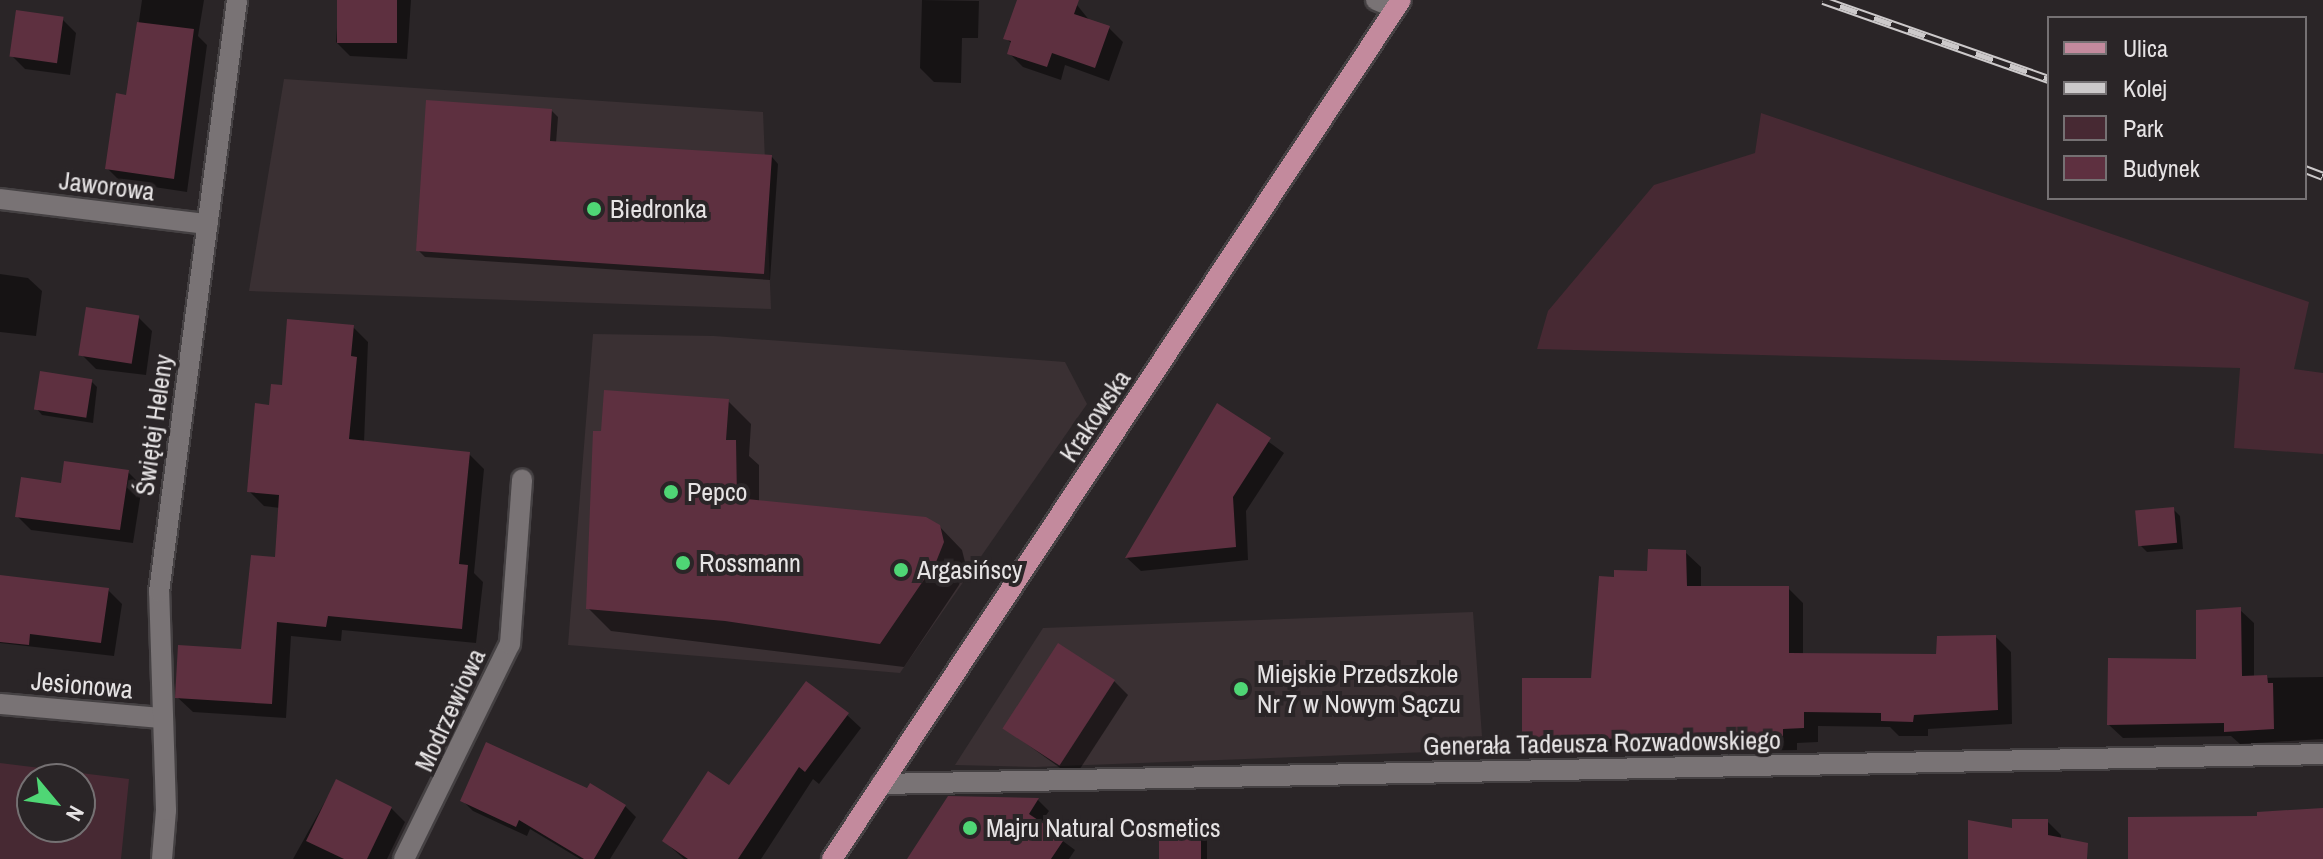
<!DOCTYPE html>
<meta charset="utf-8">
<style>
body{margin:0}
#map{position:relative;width:2323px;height:859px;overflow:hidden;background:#2a2527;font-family:"Archivo Narrow",sans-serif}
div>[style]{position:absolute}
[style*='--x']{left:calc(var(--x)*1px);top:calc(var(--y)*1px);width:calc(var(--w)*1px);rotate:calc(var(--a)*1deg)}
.built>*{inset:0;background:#3a3033}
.green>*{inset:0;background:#472933}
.shadow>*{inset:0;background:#0007}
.building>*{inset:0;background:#5e3040;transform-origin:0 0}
.roads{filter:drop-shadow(2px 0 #454143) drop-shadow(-2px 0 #454143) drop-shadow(0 2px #454143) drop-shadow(0 -2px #454143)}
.minor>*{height:20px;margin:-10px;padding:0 10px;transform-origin:10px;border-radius:10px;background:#797375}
.major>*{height:20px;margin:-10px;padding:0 10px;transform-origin:10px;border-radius:10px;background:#c38a9d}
.rail>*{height:9px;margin-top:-4.5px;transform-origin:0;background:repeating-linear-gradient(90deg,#2a2527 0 18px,#ccc9ca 0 36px);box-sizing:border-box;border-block:2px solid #ccc9ca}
.dots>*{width:22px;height:22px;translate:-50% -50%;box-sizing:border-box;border:4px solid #2a2527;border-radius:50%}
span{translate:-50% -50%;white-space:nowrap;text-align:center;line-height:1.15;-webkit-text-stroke:8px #2a2527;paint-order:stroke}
.street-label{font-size:26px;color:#e6e3e4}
.poi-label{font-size:26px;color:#e6e3e4}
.left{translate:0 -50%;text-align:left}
.legend{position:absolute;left:2047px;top:16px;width:260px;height:184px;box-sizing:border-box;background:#2a2527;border:2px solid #757173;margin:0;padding:10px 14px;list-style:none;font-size:24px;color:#e6e3e4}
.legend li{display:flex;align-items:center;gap:16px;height:40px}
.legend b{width:40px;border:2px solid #757173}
.north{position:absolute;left:16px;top:763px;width:80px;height:80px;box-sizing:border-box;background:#2a2527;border:2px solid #757173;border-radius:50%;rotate:119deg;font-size:22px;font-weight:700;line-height:32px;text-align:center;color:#e6e3e4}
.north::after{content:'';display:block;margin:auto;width:28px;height:36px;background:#4fd675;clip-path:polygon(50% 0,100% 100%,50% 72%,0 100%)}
</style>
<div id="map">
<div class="built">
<i style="clip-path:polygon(284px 79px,763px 112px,771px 309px,249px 291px)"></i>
<i style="clip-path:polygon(593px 334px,714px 336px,1065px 362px,1087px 404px,900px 673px,568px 645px)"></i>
<i style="clip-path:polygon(1473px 612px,1483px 750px,1035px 767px,955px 765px,1043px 628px)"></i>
</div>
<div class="green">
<i style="clip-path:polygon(1761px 113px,2309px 302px,2294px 369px,2323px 373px,2323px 454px,2234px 448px,2240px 368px,1537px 349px,1548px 311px,1654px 185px,1755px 153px)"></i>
<i style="clip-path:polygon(evenodd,0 763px,129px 779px,121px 859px,0 859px,0 763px,80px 779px,80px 827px,32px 827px,32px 779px,80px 779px)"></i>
</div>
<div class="shadow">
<i style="clip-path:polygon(142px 0,204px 0,198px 36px,207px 45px,187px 192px,121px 182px,107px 168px,128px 97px)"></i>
<i style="clip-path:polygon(339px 0,411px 0,407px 59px,350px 56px,336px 42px)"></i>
<i style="clip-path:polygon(922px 0,979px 1px,978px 38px,962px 38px,961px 83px,934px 82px,920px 68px)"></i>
<i style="clip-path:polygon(1019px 0,1077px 5px,1090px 21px,1109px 28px,1123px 42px,1109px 81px,1065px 65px,1061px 80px,1023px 67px,1009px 53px,1012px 44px,1006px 38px)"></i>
<i style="clip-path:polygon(62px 19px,76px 33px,70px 75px,25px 69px,11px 55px)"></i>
<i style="clip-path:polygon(551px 110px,558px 117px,556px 143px,772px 157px,778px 164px,770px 280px,425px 257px,418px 250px)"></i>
<i style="clip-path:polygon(0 274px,28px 278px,42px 291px,36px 336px,0 332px)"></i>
<i style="clip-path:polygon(138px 317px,152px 331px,146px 375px,96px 369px,82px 355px)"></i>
<i style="clip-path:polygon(353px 327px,368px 342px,364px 443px,469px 454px,484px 469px,474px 573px,483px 582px,476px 643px,342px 630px,341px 641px,291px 636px,286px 718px,193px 712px,177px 697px,243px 651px,277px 559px,280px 508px,264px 506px,249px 491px,270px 407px,283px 387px)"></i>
<i style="clip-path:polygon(91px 381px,97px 387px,93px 423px,42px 415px,36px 408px)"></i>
<i style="clip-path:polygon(728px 401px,751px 424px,749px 456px,759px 465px,759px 502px,939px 526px,962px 550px,966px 566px,959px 585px,904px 667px,611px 631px,588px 608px)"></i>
<i style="clip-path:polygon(1218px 405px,1284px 453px,1246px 511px,1248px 560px,1141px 571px,1127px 558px)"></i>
<i style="clip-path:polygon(128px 472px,142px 486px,133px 543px,31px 530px,17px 516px,63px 486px)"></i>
<i style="clip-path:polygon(2173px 509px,2180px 516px,2183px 549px,2147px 552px,2141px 546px)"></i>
<i style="clip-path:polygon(1685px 552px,1701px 567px,1701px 588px,1788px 588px,1803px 603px,1803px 655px,1937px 656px,1996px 637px,2011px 652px,2012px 724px,1928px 729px,1928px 736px,1899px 736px,1890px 727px,1818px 726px,1818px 742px,1797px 743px,1797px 750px,1540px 754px,1524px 739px,1593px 680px,1616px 579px,1649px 574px)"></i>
<i style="clip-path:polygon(0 577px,108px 590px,122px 604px,114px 656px,0 643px)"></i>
<i style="clip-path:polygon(2240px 610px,2254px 623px,2254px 678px,2323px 677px,2323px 739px,2240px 744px,2231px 736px,2123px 738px,2109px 725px,2198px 661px)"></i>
<i style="clip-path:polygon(1114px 681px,1128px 695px,1074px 778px,1006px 729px)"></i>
<i style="clip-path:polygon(847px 715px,861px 728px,819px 784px,813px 779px,761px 859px,684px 859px,664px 841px,730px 787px)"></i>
<i style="clip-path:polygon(336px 782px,391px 808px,405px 822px,387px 859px,293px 859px)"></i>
<i style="clip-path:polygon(949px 798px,1038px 800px,1049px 811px,1040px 824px,1075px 850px,1069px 859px,913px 859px)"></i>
<i style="clip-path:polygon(462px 800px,625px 806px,636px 817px,610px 859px,580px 859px,530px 829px,527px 836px,473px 811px)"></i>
<i style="clip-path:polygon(2047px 821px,2061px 835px,2061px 859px,1970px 859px,2014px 831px)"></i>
<i style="clip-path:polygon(1201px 822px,1207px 829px,1207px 859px,1162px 859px)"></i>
</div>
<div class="building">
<i style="left:337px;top:0;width:60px;height:43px"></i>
<i style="clip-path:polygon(1017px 0,1079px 0,1074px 14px,1110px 26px,1095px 68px,1052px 53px,1047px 67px,1007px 54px,1011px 41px,1003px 39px)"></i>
<i style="left:16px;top:10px;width:48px;height:47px;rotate:8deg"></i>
<i style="clip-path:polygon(137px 22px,194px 29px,174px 179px,105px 169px,116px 93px,126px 95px)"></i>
<i style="clip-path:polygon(426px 100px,552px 109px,550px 141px,772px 155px,764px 274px,416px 251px)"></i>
<i style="left:86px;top:307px;width:54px;height:49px;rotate:9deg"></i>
<i style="clip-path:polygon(287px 319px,354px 325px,351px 356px,357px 357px,349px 439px,470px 452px,459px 564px,468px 565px,462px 629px,328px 616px,326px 627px,277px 622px,272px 704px,175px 698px,178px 645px,241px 649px,251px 555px,275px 557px,279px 495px,247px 492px,255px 403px,269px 405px,271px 384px,282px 385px)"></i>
<i style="left:40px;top:371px;width:53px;height:39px;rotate:9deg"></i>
<i style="clip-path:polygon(604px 390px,729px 399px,726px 440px,736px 440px,737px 498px,926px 517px,940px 525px,944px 542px,936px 562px,880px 644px,725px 621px,586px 609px,593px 431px,601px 431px)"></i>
<i style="clip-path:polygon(1217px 403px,1271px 438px,1233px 497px,1236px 547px,1125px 558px)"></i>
<i style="clip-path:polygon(64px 461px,129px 470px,120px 530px,15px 517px,21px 477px,61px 483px)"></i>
<i style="left:2174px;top:507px;width:36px;height:39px;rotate:85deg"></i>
<i style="clip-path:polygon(1648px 549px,1686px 550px,1687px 586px,1789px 586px,1789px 653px,1936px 654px,1937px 636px,1996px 635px,1998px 710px,1914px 715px,1913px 722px,1881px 721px,1881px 713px,1804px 712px,1804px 728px,1783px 729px,1783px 736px,1522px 740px,1522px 678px,1591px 678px,1599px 576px,1614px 577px,1614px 570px,1647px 571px)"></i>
<i style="clip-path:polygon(0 575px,109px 588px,101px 643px,30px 634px,29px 645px,0 642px)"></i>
<i style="clip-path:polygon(2241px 607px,2242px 676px,2267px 675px,2268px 683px,2273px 683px,2274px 729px,2224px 732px,2224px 723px,2107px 725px,2108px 658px,2196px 659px,2196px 610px)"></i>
<i style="left:1058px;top:643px;width:68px;height:102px;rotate:33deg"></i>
<i style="clip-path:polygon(806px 681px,849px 713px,805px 772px,799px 767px,738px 859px,688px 859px,662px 841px,708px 771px,729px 785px)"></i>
<i style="clip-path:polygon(486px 742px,587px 788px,590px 783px,626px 805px,594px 859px,584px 859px,519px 820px,516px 827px,460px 801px)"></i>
<i style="clip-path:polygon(336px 779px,392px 807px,367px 859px,344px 859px,306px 841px)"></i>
<i style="clip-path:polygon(948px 796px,1039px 798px,1029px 814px,1065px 838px,1051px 859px,907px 859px)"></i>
<i style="clip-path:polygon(2323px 808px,2323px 859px,2128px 859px,2128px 817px,2257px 816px,2257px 812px)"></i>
<i style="clip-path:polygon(2012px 819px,2048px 819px,2048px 835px,2088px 843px,2087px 859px,1968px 859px,1968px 820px,2012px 828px)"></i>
<i style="left:1159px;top:820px;width:42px;height:39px"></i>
</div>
<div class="roads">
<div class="minor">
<i style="--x:1376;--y:0;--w:21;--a:23"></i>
<i style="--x:0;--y:199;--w:209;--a:6.9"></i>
<i style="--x:0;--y:704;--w:160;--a:5"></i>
<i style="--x:881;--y:784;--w:1442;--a:-1.19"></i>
<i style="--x:162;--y:859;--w:49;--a:-85.3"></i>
<i style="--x:166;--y:810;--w:218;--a:-91.8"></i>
<i style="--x:159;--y:592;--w:597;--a:-82.49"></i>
<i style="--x:404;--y:859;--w:240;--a:-63.8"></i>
<i style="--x:510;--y:644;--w:165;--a:-85.8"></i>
</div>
<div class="major">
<i style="--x:832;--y:859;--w:1030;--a:-56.48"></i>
</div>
</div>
<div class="rail">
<i style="--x:1823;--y:0;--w:239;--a:19.3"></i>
<i style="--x:2305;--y:169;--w:19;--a:21"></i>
</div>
<div class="dots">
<i style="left:594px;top:209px;background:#4fd675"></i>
<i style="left:671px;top:492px;background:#4fd675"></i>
<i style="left:683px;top:563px;background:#4fd675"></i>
<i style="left:901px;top:570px;background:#4fd675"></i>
<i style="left:1241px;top:689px;background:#4fd675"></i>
<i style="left:970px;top:828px;background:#4fd675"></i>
</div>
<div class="street-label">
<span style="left:107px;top:186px;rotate:7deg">Jaworowa</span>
<span style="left:1095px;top:416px;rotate:-56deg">Krakowska</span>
<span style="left:154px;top:425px;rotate:-82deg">Świętej Heleny</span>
<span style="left:82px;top:685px;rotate:5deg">Jesionowa</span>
<span style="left:450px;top:710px;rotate:-65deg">Modrzewiowa</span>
<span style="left:1602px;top:743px;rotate:-1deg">Generała Tadeusza Rozwadowskiego</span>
</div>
<div class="poi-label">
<span class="left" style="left:610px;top:209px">Biedronka</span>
<span class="left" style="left:687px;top:492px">Pepco</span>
<span class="left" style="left:699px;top:563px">Rossmann</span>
<span class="left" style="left:917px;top:570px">Argasińscy</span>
<span class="left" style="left:1257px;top:689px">Miejskie Przedszkole<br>Nr 7 w Nowym Sączu</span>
<span class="left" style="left:986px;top:828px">Majru Natural Cosmetics</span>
</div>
<ul class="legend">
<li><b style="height:10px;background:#c38a9d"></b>Ulica</li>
<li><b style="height:10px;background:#ccc9ca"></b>Kolej</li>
<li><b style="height:22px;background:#472933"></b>Park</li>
<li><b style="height:22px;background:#5e3040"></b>Budynek</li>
</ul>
<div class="north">N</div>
</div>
